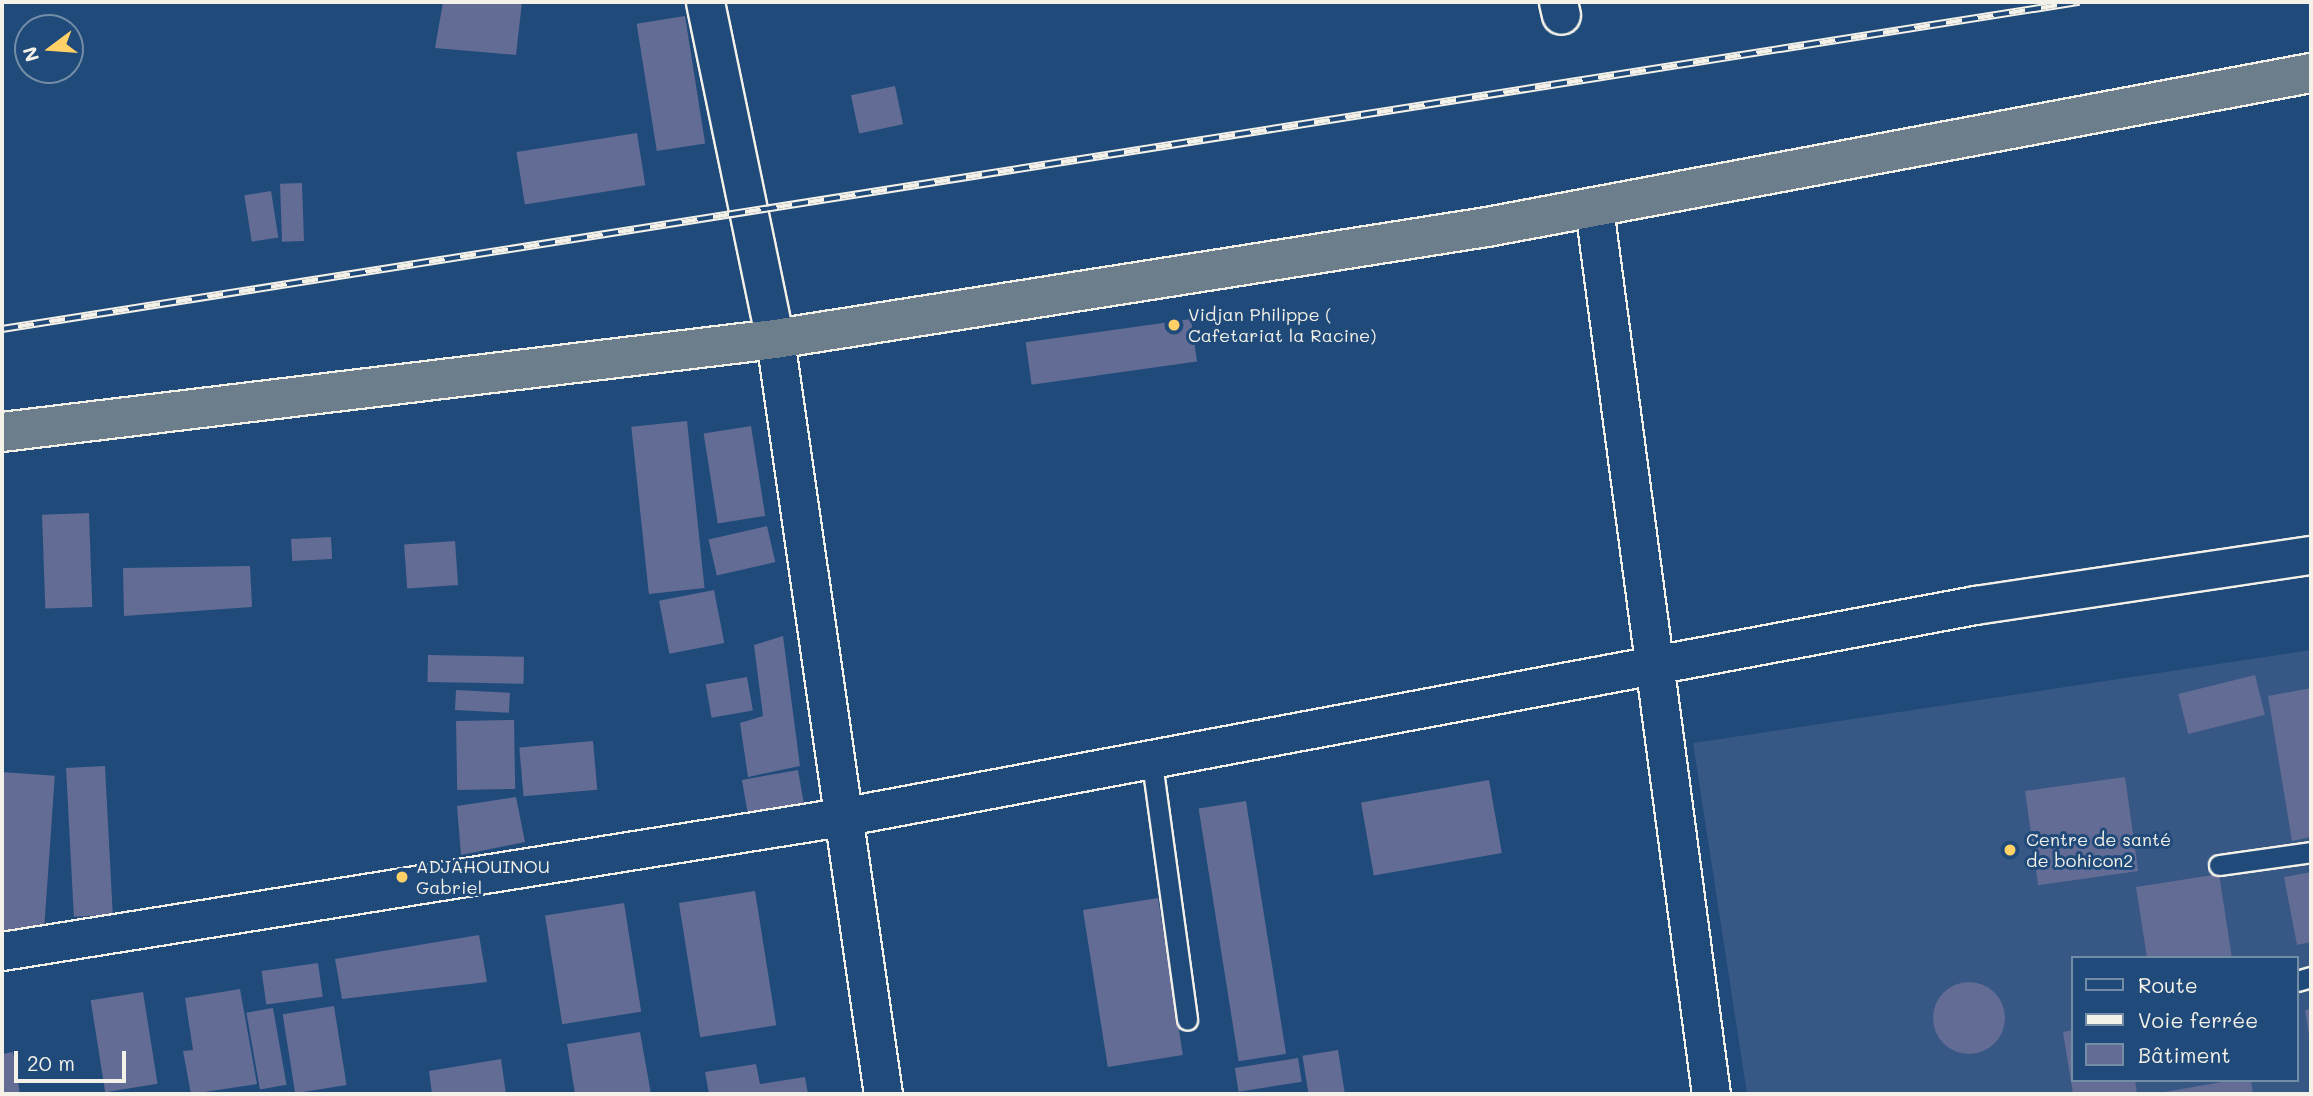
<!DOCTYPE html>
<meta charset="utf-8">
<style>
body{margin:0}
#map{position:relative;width:2313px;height:1096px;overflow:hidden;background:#1f4a7a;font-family:Mali,sans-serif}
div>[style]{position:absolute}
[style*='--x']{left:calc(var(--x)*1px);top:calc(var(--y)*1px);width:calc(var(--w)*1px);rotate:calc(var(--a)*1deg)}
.built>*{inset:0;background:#375784}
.building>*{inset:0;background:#626c95;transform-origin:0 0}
.round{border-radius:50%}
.roads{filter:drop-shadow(2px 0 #f4f1e8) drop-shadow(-2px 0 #f4f1e8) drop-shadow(0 2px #f4f1e8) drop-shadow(0 -2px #f4f1e8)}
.lane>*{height:19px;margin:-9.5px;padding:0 9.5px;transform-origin:9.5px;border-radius:9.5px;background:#1f4a7a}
.street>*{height:37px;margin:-18.5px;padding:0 18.5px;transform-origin:18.5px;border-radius:18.5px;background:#1f4a7a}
.highway>*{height:38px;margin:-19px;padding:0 19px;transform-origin:19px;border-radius:19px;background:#6c7d8b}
.rail>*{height:8px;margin-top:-4px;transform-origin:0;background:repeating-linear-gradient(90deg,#1f4a7a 0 16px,#f4f1e8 0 32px);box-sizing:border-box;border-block:2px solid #f4f1e8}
.dots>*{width:19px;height:19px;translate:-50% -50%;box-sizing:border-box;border:4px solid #1f4a7a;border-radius:50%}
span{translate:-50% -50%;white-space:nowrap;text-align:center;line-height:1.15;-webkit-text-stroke:6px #1f4a7a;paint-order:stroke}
.poi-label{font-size:18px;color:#f4f1e8}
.left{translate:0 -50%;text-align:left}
.frame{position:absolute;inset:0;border:4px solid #f4f1e8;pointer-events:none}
.legend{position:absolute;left:2071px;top:956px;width:228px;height:126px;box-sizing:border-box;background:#1f4a7a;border:2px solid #748da6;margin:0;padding:9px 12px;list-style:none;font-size:21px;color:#f4f1e8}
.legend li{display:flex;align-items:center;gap:14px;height:35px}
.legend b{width:35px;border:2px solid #748da6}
.north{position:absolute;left:14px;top:14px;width:70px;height:70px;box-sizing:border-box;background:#1f4a7a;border:2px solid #748da6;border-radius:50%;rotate:254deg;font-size:19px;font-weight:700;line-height:28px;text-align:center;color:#f4f1e8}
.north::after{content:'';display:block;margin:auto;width:24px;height:32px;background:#ffd166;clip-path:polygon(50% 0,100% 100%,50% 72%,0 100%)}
.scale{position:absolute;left:14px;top:1051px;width:112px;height:32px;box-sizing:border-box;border:4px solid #f4f1e8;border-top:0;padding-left:9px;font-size:21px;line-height:24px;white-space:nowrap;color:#f4f1e8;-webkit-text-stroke:5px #1f4a7a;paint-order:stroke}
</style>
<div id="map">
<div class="built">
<i style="clip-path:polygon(evenodd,2311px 650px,2311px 1094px,1747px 1094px,1693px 743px,2311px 650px,2073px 958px,2297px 958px,2297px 1080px,2073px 1080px,2073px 958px)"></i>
</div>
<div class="building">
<i style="clip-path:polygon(443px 2px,522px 2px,516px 55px,435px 48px)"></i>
<i style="left:685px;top:16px;width:129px;height:49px;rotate:81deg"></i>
<i style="left:895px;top:86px;width:39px;height:45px;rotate:78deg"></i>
<i style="left:637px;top:133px;width:53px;height:122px;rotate:81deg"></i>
<i style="left:302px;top:183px;width:58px;height:22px;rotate:88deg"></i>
<i style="left:271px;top:191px;width:47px;height:27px;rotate:81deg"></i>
<i style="left:1191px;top:319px;width:43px;height:167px;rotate:82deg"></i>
<i style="left:687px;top:421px;width:168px;height:56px;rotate:84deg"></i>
<i style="left:751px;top:426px;width:91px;height:48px;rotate:81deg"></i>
<i style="left:89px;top:513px;width:94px;height:47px;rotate:88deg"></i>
<i style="left:767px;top:526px;width:37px;height:60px;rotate:77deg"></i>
<i style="left:331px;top:537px;width:22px;height:40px;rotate:87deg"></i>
<i style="left:455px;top:541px;width:44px;height:51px;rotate:86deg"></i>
<i style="clip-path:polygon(250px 566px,252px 607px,124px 616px,123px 568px)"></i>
<i style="left:714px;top:590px;width:54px;height:56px;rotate:79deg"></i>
<i style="clip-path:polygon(783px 636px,800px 766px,748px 777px,740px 723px,763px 716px,754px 645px)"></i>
<i style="left:428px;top:655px;width:96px;height:27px;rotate:1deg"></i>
<i style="left:2255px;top:675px;width:41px;height:79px;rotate:76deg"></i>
<i style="left:747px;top:677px;width:34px;height:42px;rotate:80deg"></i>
<i style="clip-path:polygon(2311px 688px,2311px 837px,2292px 841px,2268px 696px)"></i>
<i style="left:456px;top:690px;width:54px;height:20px;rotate:3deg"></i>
<i style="left:514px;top:720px;width:69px;height:58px;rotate:89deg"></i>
<i style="left:593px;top:741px;width:49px;height:74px;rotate:85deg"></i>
<i style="left:105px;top:766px;width:149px;height:39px;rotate:87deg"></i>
<i style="left:798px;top:770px;width:39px;height:57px;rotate:80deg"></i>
<i style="left:2px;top:772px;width:53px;height:158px;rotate:4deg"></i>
<i style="left:2125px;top:777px;width:95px;height:101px;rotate:82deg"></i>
<i style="left:1489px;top:780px;width:74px;height:130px;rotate:80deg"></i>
<i style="clip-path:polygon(516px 797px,525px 842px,461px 855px,457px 806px)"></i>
<i style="left:1246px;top:801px;width:256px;height:48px;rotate:81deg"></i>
<i style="clip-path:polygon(2311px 872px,2311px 942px,2297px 945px,2284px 877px)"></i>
<i style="clip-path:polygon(2219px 874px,2232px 958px,2147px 958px,2136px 887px)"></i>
<i style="left:755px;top:891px;width:136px;height:77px;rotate:81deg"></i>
<i style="left:1158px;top:898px;width:159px;height:76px;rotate:81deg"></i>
<i style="left:624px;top:903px;width:110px;height:80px;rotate:81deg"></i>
<i style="clip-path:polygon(479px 935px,487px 982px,342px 999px,335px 959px)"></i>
<i style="left:318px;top:963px;width:34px;height:57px;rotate:82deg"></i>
<i class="round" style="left:1933px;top:982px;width:72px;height:72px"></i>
<i style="clip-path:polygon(240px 989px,257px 1084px,191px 1094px,183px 1051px,193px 1050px,185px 998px)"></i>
<i style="left:143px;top:992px;width:93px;height:53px;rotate:81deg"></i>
<i style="left:334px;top:1006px;width:80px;height:52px;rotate:81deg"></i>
<i style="left:273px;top:1008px;width:78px;height:27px;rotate:80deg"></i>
<i style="clip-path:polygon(2311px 1009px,2311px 1041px,2310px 1041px,2305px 1010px)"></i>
<i style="clip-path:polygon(2073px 1030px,2073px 1080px,2135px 1080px,2137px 1094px,2073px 1094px,2063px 1032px)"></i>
<i style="clip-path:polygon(640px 1032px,651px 1094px,575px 1094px,567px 1044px)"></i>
<i style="left:1338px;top:1050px;width:45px;height:36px;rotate:81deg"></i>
<i style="clip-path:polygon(13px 1052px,20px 1094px,2px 1094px,2px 1054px)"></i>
<i style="left:1298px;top:1058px;width:24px;height:64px;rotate:81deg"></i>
<i style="clip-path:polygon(501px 1059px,506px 1094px,432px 1094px,429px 1071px)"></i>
<i style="clip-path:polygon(756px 1064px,760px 1084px,805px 1077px,808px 1094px,709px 1094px,705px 1072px)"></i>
<i style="clip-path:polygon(2251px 1080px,2253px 1094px,2153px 1094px,2233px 1080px)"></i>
</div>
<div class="roads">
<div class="lane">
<i style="--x:1152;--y:763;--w:259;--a:82.2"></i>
<i style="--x:2219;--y:865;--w:93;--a:-8"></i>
<i style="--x:2297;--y:981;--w:15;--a:-16"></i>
</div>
<div class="street">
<i style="--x:705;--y:2;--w:344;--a:78.3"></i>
<i style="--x:775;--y:339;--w:763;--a:81.86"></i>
<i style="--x:1558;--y:2;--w:13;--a:77"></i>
<i style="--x:1594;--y:208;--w:894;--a:82.48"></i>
<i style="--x:2;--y:951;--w:850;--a:-9.07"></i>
<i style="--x:841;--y:817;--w:1154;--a:-10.59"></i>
<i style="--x:1975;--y:605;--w:340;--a:-8.5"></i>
</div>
<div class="highway">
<i style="--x:2;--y:432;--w:779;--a:-6.86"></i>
<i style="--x:775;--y:339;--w:721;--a:-8.94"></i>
<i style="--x:1487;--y:227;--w:838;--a:-10.59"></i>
</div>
</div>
<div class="rail">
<i style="--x:2;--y:329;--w:2103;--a:-8.95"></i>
</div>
<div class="dots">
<i style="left:1174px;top:325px;background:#ffd166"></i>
<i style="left:2010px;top:850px;background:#ffd166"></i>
<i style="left:402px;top:877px;background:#ffd166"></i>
</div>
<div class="poi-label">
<span class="left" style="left:1188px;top:325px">Vidjan Philippe (<br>Cafetariat la Racine)</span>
<span class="left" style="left:2026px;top:850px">Centre de santé<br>de bohicon2</span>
<span class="left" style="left:416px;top:877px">ADJAHOUINOU<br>Gabriel</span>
</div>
<div class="frame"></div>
<ul class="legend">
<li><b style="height:9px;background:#1f4a7a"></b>Route</li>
<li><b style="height:9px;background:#f4f1e8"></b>Voie ferrée</li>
<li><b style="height:19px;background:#626c95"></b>Bâtiment</li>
</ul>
<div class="north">N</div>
<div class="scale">20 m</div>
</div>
